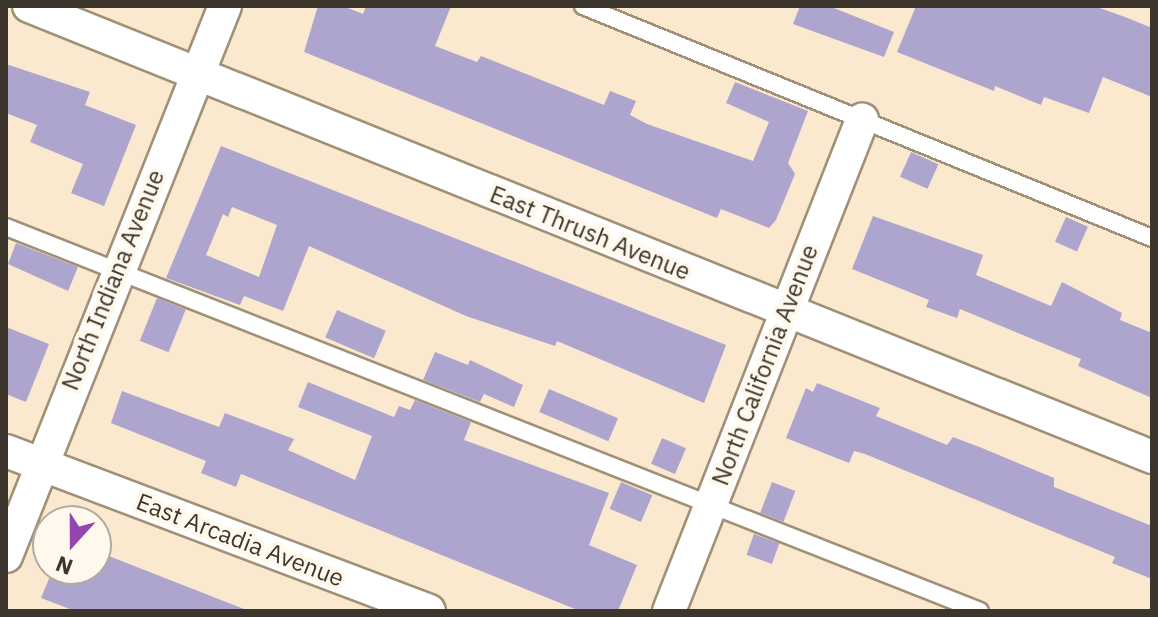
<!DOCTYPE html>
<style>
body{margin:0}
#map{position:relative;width:1158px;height:617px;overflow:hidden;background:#fae9ce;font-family:"IBM Plex Sans",sans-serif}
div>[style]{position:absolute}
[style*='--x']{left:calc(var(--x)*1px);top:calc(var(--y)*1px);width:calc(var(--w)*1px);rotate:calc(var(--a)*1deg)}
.building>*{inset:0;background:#ada5ce;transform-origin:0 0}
.roads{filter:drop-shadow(2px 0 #a09077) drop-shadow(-2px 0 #a09077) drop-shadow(0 2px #a09077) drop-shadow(0 -2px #a09077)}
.service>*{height:16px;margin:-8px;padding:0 8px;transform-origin:8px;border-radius:8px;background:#fff}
.minor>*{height:32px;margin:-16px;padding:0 16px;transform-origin:16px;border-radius:16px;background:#fff}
span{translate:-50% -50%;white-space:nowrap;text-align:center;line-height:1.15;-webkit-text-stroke:8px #fff8ed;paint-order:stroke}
.street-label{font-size:24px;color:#3d362c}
.frame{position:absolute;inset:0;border:8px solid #3d362c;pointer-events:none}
.north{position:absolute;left:32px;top:505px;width:80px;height:80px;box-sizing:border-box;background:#fff8ed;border:2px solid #b1aaa0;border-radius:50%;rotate:201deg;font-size:22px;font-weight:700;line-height:32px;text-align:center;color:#3d362c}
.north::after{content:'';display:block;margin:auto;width:28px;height:36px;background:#9744b3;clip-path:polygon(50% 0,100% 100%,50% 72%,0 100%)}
</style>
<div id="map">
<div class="building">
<i style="clip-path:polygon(318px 6px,343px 6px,363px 14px,366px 6px,451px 6px,435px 46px,477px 62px,481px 56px,604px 105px,610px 91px,636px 101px,630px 115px,647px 124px,753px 161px,769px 122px,726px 103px,735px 82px,808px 111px,788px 163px,795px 174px,776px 220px,769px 228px,721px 209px,717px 218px,304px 52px)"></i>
<i style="clip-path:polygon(800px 6px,829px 6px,894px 32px,884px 57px,793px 24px)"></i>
<i style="clip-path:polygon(916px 6px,1094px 6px,1125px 17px,1152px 28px,1152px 97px,1103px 77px,1089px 113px,1044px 97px,1041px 105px,995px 86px,994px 91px,897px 52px)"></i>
<i style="clip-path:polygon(6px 64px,90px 92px,85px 105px,136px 125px,104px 206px,71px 193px,83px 164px,30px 142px,37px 125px,6px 113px)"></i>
<i style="clip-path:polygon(evenodd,221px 146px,726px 345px,704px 403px,557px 341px,555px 346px,466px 316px,309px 246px,283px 311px,244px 296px,240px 305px,166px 278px,221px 146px,232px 207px,277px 225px,259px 277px,206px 255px,223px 214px,228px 217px,232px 207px)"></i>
<i style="left:911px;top:152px;width:30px;height:27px;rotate:24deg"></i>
<i style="clip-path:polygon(873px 216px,983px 255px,976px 275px,1051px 306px,1062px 282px,1122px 313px,1120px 320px,1152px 333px,1152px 398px,1078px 366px,1081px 359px,960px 309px,957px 318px,926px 307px,929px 300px,852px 269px)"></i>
<i style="left:1066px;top:217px;width:24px;height:27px;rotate:24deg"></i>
<i style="clip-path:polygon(16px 243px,78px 267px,68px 291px,8px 264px)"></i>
<i style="left:157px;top:298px;width:31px;height:46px;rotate:22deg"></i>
<i style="left:337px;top:310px;width:53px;height:30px;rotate:23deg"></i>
<i style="clip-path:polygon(6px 327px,49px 344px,26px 402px,6px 394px)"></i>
<i style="clip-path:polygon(435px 352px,468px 365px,470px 360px,523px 385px,514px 407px,484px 394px,480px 402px,423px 380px)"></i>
<i style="clip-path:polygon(308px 382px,394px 417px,399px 406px,410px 410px,415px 400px,471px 422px,464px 440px,609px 493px,589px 545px,637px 565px,618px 611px,580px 611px,241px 474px,236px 487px,201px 473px,206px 461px,111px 423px,122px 391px,219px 427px,225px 413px,294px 439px,288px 450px,355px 480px,372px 436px,298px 407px)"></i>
<i style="clip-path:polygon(817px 383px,880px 408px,876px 416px,947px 445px,953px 437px,982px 448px,1054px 478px,1054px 487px,1152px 526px,1152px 579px,1112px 563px,1115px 557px,865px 454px,854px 451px,849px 463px,786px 438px,806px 388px,813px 392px)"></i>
<i style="left:549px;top:389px;width:75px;height:25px;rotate:23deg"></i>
<i style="left:662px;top:438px;width:26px;height:28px;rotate:23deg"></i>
<i style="left:621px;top:482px;width:34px;height:29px;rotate:23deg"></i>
<i style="left:772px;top:482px;width:25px;height:33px;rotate:21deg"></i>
<i style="left:754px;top:534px;width:27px;height:22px;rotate:20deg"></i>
<i style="clip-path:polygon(96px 551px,244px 609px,244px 611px,75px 611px,41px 598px,53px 569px,96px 569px)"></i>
</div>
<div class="roads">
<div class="service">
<i style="--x:583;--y:6;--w:614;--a:22.18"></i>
<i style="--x:6;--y:227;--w:1047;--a:21.52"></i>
</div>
<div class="minor">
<i style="--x:29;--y:6;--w:1210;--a:21.88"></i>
<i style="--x:6;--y:451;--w:452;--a:20.7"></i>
<i style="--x:6;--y:556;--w:592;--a:-68.29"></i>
<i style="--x:669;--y:611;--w:528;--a:-68.54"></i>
</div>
</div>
<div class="street-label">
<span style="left:590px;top:233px;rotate:22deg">East Thrush Avenue</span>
<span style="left:113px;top:280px;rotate:-68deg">North Indiana Avenue</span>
<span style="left:765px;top:365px;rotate:-69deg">North California Avenue</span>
<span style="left:240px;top:540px;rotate:21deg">East Arcadia Avenue</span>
</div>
<div class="frame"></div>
<div class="north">N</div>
</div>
